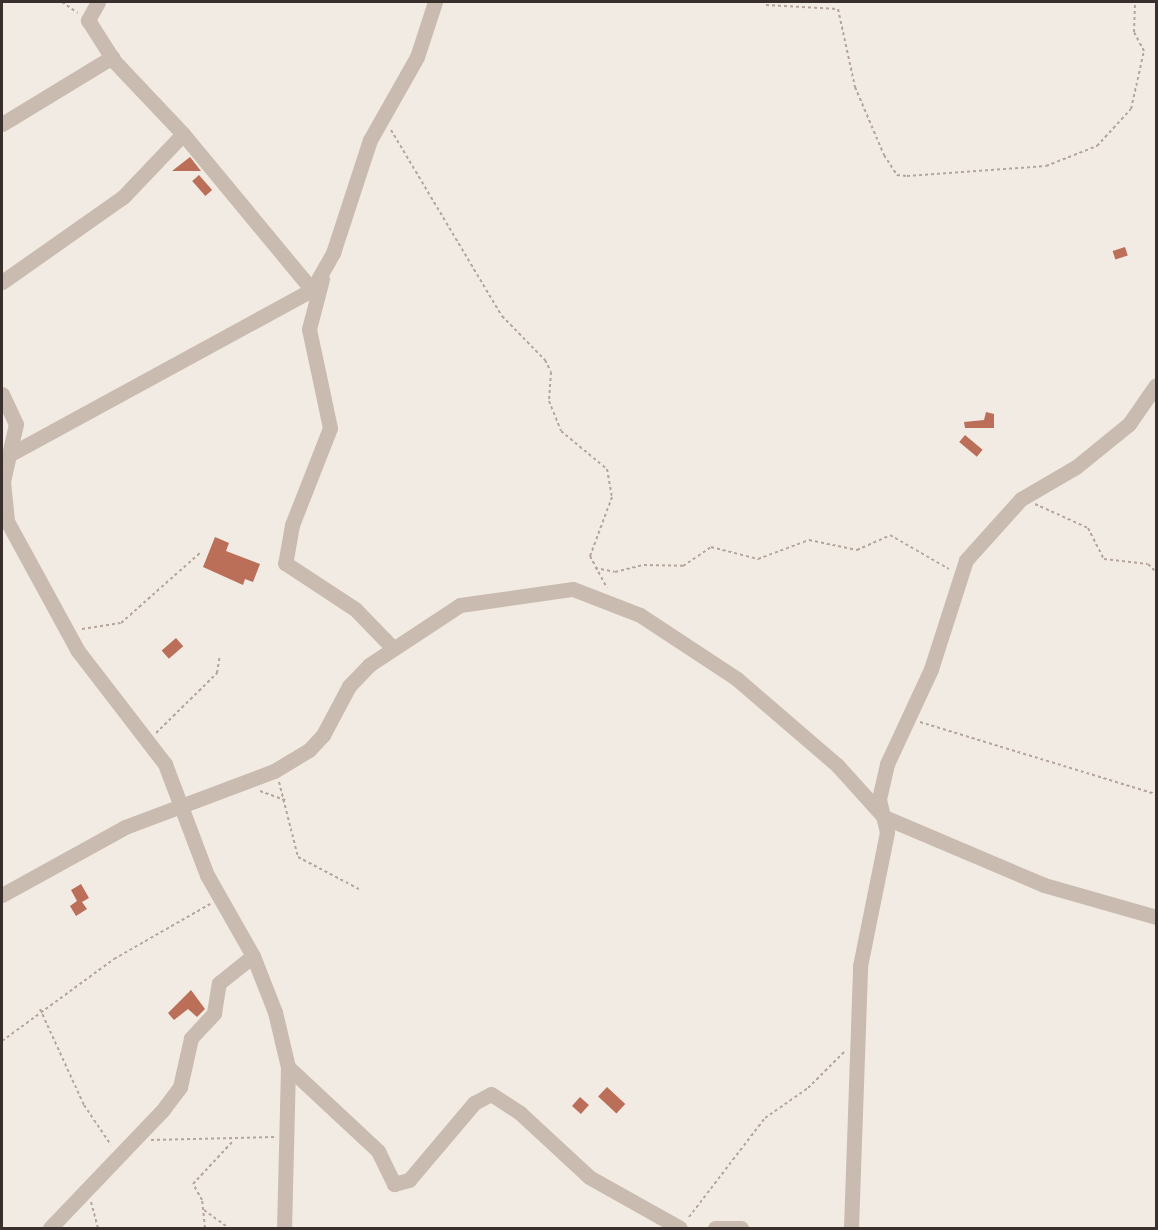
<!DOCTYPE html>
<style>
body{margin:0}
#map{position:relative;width:1158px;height:1230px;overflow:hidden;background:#f2ebe3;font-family:"Open Sans",sans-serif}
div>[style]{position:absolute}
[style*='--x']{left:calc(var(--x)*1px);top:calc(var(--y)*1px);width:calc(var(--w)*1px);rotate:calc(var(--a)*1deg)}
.building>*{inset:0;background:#bb6e58;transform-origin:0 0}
.path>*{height:2px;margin-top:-1px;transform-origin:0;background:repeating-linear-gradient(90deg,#b5a59a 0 3px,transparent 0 6px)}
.minor>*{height:15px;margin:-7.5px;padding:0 7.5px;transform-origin:7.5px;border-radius:7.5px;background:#c9bbaf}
span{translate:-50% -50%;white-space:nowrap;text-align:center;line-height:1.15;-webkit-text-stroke:6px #faf5ef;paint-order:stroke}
.frame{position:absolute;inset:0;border:3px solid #39302d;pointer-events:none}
</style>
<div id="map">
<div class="building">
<i style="clip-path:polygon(190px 157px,201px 171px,172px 171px)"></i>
<i style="left:199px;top:175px;width:20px;height:9px;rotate:49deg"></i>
<i style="left:1125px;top:247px;width:9px;height:13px;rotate:72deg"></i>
<i style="clip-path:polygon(986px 412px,994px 414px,994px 428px,965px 428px,964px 422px,984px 420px)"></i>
<i style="left:965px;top:435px;width:23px;height:9px;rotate:40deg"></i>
<i style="clip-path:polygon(215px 537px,229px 543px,226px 551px,260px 564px,253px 582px,245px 579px,243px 585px,203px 567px)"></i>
<i style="left:176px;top:638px;width:11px;height:19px;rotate:49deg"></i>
<i style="clip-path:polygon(81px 884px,89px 898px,82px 902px,87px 909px,76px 916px,70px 906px,77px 901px,71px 890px)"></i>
<i style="clip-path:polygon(191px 990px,205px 1009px,197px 1017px,188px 1009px,174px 1020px,168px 1013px)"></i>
<i style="left:607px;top:1087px;width:25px;height:13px;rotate:43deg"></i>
<i style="left:580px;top:1097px;width:12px;height:12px;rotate:42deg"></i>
</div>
<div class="path">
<i style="--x:62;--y:2;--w:19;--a:35"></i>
<i style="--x:766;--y:5;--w:72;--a:3.2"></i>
<i style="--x:838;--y:9;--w:80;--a:77.7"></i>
<i style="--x:855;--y:87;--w:74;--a:66.9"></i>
<i style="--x:884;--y:155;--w:24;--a:57"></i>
<i style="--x:897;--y:175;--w:10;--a:6"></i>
<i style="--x:907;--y:176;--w:139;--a:-4.1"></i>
<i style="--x:1046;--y:166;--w:55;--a:-21.4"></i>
<i style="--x:1097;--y:146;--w:50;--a:-47.4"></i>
<i style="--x:1131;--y:109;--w:59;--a:-77.4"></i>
<i style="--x:1144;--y:51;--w:21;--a:-118"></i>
<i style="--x:1134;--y:32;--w:30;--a:-88"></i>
<i style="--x:391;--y:130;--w:217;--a:59.2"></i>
<i style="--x:502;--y:316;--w:62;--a:45.7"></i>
<i style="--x:545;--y:360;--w:13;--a:63"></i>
<i style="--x:551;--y:372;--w:29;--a:94"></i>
<i style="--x:549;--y:401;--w:32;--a:68"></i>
<i style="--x:561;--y:431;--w:60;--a:39.6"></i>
<i style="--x:607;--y:469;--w:28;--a:80"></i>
<i style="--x:612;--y:497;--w:63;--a:110.4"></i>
<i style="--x:590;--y:556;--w:36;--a:62"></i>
<i style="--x:1035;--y:504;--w:58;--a:24.4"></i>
<i style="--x:1088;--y:528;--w:35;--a:63"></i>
<i style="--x:1104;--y:559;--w:44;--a:6.5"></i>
<i style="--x:1148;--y:564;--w:11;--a:45"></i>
<i style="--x:595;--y:568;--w:20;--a:11"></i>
<i style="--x:615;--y:572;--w:30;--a:-14"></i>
<i style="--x:644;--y:565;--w:39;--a:1"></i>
<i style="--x:683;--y:566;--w:34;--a:-34"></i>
<i style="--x:711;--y:547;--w:49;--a:14.3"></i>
<i style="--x:758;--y:559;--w:54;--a:-20.4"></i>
<i style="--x:809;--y:540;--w:49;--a:11.8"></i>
<i style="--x:857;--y:550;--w:36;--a:-24"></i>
<i style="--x:890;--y:535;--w:68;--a:30"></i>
<i style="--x:82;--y:629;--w:39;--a:-9"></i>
<i style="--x:121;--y:623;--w:107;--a:-41.6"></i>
<i style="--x:920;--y:722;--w:247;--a:17"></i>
<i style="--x:156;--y:733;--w:86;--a:-44.5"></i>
<i style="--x:217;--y:673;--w:18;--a:-81"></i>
<i style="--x:279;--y:782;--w:77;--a:75.8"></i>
<i style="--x:298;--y:857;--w:69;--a:27.7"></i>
<i style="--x:260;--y:791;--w:27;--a:20"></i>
<i style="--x:40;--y:1009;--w:106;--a:65.4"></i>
<i style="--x:84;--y:1105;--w:48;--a:56"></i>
<i style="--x:2;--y:1041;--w:139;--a:-36.2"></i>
<i style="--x:114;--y:959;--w:111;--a:-29.8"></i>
<i style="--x:151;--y:1140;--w:123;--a:-1.4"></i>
<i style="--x:91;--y:1202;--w:27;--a:75"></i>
<i style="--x:204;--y:1210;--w:31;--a:36"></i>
<i style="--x:689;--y:1217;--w:125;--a:-52.5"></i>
<i style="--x:765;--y:1118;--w:52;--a:-34.9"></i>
<i style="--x:808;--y:1088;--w:51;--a:-45"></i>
<i style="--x:205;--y:1228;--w:28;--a:-96"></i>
<i style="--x:202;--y:1200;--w:18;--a:-119"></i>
<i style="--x:193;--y:1184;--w:57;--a:-47.1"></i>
</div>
<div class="minor">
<i style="--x:98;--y:2;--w:21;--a:119"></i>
<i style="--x:88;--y:20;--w:49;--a:57.6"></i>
<i style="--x:114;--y:61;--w:100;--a:46.6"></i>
<i style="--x:183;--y:134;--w:202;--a:50.4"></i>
<i style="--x:2;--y:124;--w:129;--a:-31.3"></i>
<i style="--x:322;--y:279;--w:52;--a:104.6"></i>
<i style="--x:309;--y:329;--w:101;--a:78"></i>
<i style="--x:330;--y:428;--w:104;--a:111.4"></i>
<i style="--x:292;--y:525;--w:39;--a:100"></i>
<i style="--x:285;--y:563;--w:84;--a:33.3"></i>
<i style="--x:355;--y:609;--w:53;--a:45.8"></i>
<i style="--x:2;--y:282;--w:148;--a:-35.1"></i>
<i style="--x:123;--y:197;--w:87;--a:-46.4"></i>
<i style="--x:2;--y:394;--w:33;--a:65"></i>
<i style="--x:16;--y:424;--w:58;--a:102.8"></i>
<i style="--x:3;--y:481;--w:40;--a:84.3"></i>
<i style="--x:7;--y:521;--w:148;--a:61.4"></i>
<i style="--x:78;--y:651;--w:143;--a:52.4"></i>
<i style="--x:165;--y:764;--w:119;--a:69.3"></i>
<i style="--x:207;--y:875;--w:93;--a:60.4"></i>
<i style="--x:253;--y:956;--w:60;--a:68.6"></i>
<i style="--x:275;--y:1012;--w:57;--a:76.7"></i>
<i style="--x:288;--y:1067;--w:161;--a:91.4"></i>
<i style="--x:7;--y:456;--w:347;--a:-28.6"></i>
<i style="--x:312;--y:290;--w:43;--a:-60.4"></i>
<i style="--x:333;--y:253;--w:119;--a:-71.9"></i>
<i style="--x:370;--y:140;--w:95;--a:-60.5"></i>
<i style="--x:417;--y:57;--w:58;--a:-71.9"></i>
<i style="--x:2;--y:895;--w:141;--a:-28.9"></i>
<i style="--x:125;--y:827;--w:159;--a:-20.6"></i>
<i style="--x:274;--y:771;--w:41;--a:-31"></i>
<i style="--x:309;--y:750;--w:21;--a:-47"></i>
<i style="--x:323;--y:735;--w:55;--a:-62"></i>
<i style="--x:349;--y:686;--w:29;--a:-46"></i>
<i style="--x:369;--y:665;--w:109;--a:-33.4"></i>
<i style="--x:460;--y:605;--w:114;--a:-8.1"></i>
<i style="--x:573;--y:589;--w:72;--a:21.2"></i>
<i style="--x:640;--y:615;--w:116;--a:33.4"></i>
<i style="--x:737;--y:679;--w:132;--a:40.7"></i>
<i style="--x:837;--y:765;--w:70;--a:47.9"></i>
<i style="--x:884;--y:817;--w:174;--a:23"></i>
<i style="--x:1044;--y:885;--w:116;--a:15.9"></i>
<i style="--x:288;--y:1067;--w:123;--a:43"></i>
<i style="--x:378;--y:1151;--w:37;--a:64"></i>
<i style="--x:394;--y:1184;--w:16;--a:-15"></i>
<i style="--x:409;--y:1180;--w:101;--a:-49.8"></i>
<i style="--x:474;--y:1103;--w:19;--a:-28"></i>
<i style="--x:491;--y:1094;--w:35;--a:33"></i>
<i style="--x:520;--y:1113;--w:94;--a:42.8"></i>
<i style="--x:589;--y:1177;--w:104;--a:29.3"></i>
<i style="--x:50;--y:1228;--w:162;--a:-46.3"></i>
<i style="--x:162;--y:1111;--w:30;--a:-53"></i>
<i style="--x:180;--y:1087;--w:50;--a:-77.3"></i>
<i style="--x:191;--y:1038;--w:34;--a:-47"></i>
<i style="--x:214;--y:1013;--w:30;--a:-81"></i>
<i style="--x:219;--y:983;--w:43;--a:-38.5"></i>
<i style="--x:715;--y:1228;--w:26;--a:0"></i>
<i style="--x:851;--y:1228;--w:262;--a:-88"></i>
<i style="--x:860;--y:966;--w:137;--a:-78.6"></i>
<i style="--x:887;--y:832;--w:34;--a:-104"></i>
<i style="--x:879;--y:799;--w:36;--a:-77"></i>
<i style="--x:887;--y:764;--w:105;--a:-65.1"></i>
<i style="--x:931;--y:669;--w:114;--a:-72.2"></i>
<i style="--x:966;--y:560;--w:82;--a:-48"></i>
<i style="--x:1021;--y:499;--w:64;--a:-30.2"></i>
<i style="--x:1076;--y:467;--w:68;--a:-39.1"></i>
<i style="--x:1129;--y:424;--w:47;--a:-55.3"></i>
</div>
<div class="frame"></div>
</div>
